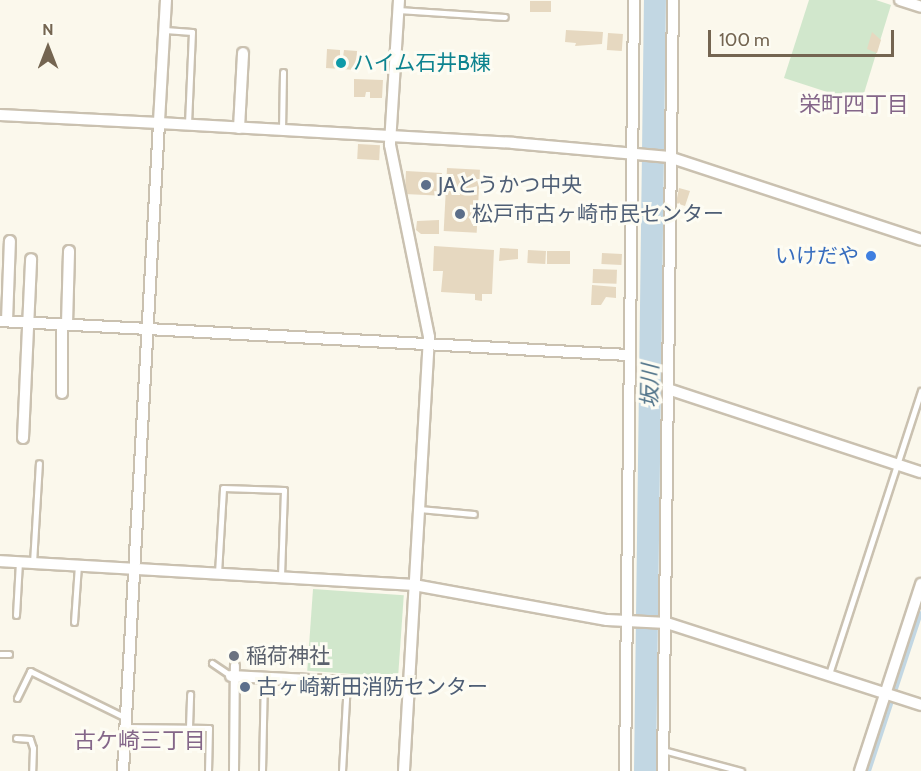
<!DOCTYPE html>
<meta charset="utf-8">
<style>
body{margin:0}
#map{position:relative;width:921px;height:771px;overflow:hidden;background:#fbf8ec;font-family:Cabin,"Noto Sans JP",sans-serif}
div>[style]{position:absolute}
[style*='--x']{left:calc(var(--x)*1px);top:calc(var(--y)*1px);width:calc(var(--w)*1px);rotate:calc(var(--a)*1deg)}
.green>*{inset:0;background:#d1e7cc;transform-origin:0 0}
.stream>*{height:4px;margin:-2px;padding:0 2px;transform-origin:2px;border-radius:2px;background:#c2d7e3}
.river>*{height:22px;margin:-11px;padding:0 11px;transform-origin:11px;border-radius:11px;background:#c2d7e3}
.building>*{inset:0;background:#e6d8c0;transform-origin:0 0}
.roads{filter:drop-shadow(2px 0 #cac1b0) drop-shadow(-2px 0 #cac1b0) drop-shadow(0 2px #cac1b0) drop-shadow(0 -2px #cac1b0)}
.service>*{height:5px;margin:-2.5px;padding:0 2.5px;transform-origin:2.5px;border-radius:2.5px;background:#fff}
.pedestrian>*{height:8px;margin:-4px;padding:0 4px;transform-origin:4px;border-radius:4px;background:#fff}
.minor>*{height:10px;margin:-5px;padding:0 5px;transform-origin:5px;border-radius:5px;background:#fff}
.dots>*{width:16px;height:16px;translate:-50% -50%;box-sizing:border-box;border:3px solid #fdfcf3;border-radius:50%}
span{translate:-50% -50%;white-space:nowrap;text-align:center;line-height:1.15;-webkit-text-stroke:6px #fdfcf3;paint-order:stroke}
.culture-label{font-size:21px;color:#0d838f}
.left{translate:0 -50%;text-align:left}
.service-label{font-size:21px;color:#4e5e75}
.shop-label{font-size:21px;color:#366cbe}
.right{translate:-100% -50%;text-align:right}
.worship-label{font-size:21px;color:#5b616d}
.neighbourhood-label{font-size:22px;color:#846689}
.water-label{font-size:22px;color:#51748a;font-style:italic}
.north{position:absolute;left:18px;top:18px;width:60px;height:60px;-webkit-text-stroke:4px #fdfcf3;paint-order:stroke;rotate:0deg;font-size:16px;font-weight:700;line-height:24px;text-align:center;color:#746551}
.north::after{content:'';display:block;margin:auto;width:21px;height:27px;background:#746551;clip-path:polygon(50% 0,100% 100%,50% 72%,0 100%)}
.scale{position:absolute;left:708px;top:30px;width:186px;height:27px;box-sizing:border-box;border:3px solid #746551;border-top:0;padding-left:8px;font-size:18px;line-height:21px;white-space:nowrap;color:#746551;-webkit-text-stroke:4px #fdfcf3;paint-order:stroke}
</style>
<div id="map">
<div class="green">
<i style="clip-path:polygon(809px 0,876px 0,891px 5px,861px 103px,784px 78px)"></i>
<i style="left:313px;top:589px;width:91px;height:82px;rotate:4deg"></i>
</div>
<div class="stream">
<i style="--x:869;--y:771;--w:166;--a:-71.8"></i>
</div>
<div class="river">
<i style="--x:645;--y:771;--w:771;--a:-89.26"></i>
</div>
<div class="building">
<i style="left:530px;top:1px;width:21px;height:11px"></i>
<i style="clip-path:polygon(566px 30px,603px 32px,602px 44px,575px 46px,576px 43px,565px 42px)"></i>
<i style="clip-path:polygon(872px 32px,881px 40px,877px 53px,867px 49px)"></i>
<i style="left:608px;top:33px;width:15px;height:17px;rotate:4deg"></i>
<i style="clip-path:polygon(327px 49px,340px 50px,340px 57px,343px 57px,344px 50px,357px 51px,356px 70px,326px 68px)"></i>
<i style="clip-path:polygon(354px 79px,383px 80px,382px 98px,370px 98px,370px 92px,366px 92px,365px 97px,354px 97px)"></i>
<i style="left:358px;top:144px;width:22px;height:15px;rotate:3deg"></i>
<i style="left:447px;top:168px;width:33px;height:63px;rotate:3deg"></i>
<i style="left:406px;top:171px;width:36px;height:23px;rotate:3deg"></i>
<i style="clip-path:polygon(679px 188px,690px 191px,685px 206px,676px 203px)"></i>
<i style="clip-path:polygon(439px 220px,439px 234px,421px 234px,416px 230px,417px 221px)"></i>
<i style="clip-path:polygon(434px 246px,494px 250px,492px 294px,482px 294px,482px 301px,475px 300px,475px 294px,441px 292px,443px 271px,433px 271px)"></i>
<i style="clip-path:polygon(500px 248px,518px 249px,518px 259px,499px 261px)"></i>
<i style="left:528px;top:250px;width:18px;height:13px;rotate:3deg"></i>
<i style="left:547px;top:251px;width:23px;height:13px"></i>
<i style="left:602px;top:253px;width:20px;height:11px;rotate:3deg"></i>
<i style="left:593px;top:269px;width:24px;height:14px;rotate:2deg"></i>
<i style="clip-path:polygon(592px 285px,616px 287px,616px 298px,606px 297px,601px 305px,591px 305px)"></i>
</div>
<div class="roads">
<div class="service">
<i style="--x:398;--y:10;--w:107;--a:3.7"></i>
<i style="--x:165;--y:30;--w:27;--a:4"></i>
<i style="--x:192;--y:32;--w:93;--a:92.5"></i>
<i style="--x:282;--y:130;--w:58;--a:-89"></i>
<i style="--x:419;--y:509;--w:55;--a:5.2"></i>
<i style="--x:33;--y:563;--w:100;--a:-86.6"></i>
<i style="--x:218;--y:573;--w:85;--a:-86.6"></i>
<i style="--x:223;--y:488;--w:61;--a:1.9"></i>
<i style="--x:284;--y:490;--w:86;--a:92"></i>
<i style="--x:16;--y:615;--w:53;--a:-86.8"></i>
<i style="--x:74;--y:622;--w:57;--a:-86"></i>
<i style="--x:0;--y:654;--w:9;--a:0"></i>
<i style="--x:212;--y:663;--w:23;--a:34"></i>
<i style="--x:829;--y:674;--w:298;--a:-72"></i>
<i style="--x:17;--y:698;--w:30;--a:-64"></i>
<i style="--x:30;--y:671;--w:107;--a:26.1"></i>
<i style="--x:125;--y:727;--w:84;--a:0.7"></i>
<i style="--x:209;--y:728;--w:43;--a:91.3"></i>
<i style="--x:189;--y:727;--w:33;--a:-88"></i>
<i style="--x:16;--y:738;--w:14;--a:4"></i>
<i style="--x:30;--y:739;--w:9;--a:72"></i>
<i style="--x:33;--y:748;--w:23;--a:92"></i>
<i style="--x:663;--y:750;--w:81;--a:15.1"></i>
<i style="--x:262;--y:771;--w:93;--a:-88.8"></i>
<i style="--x:342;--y:771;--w:89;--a:-86.8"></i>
</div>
<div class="pedestrian">
<i style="--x:234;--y:771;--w:105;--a:-89.5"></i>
</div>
<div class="minor">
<i style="--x:166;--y:0;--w:123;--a:93.3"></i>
<i style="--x:159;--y:123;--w:355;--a:3.2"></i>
<i style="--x:513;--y:143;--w:157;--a:5.1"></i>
<i style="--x:669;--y:157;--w:265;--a:18.2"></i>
<i style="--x:399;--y:0;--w:145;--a:93.6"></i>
<i style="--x:390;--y:145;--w:196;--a:78.5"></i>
<i style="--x:429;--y:337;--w:435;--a:93.3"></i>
<i style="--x:900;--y:0;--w:22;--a:18"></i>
<i style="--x:0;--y:115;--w:159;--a:2.9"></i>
<i style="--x:159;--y:123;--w:649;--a:93.18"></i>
<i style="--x:239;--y:128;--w:75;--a:-86.9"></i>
<i style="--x:0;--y:321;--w:629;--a:3.1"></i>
<i style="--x:7;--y:321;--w:80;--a:-87.9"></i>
<i style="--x:67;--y:324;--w:73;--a:-88.4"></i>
<i style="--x:668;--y:389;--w:266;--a:18.2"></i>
<i style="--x:62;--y:393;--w:69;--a:-90"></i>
<i style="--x:23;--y:438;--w:179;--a:-87.4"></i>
<i style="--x:0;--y:561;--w:415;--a:3.3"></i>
<i style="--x:414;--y:585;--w:196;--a:10.3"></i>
<i style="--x:607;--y:620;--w:60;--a:2.9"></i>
<i style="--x:667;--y:623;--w:267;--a:17.9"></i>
<i style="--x:231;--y:676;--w:177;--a:2.9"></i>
<i style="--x:625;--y:771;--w:771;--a:-89.33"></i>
<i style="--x:663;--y:771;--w:771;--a:-89.26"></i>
<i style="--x:860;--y:771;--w:197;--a:-71.9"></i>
</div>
</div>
<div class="dots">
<i style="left:341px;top:63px;background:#0f9aa8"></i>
<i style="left:426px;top:185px;background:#5c6f8a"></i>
<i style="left:460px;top:214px;background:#5c6f8a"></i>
<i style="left:871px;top:256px;background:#3f7fe0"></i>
<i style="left:234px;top:656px;background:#6b7280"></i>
<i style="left:245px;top:687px;background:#5c6f8a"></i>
</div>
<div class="culture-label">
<span class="left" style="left:353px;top:63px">ハイム石井B棟</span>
</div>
<div class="service-label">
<span class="left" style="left:438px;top:185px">JAとうかつ中央</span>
<span class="left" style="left:472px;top:214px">松戸市古ヶ崎市民センター</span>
<span class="left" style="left:257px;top:687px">古ヶ崎新田消防センター</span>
</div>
<div class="shop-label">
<span class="right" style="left:859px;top:256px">いけだや</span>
</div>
<div class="worship-label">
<span class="left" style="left:246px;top:656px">稲荷神社</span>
</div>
<div class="neighbourhood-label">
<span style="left:854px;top:105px">栄町四丁目</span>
<span style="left:140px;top:741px">古ケ崎三丁目</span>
</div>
<div class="water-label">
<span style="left:650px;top:386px;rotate:-89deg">坂川</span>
</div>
<div class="north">N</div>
<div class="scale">100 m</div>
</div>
